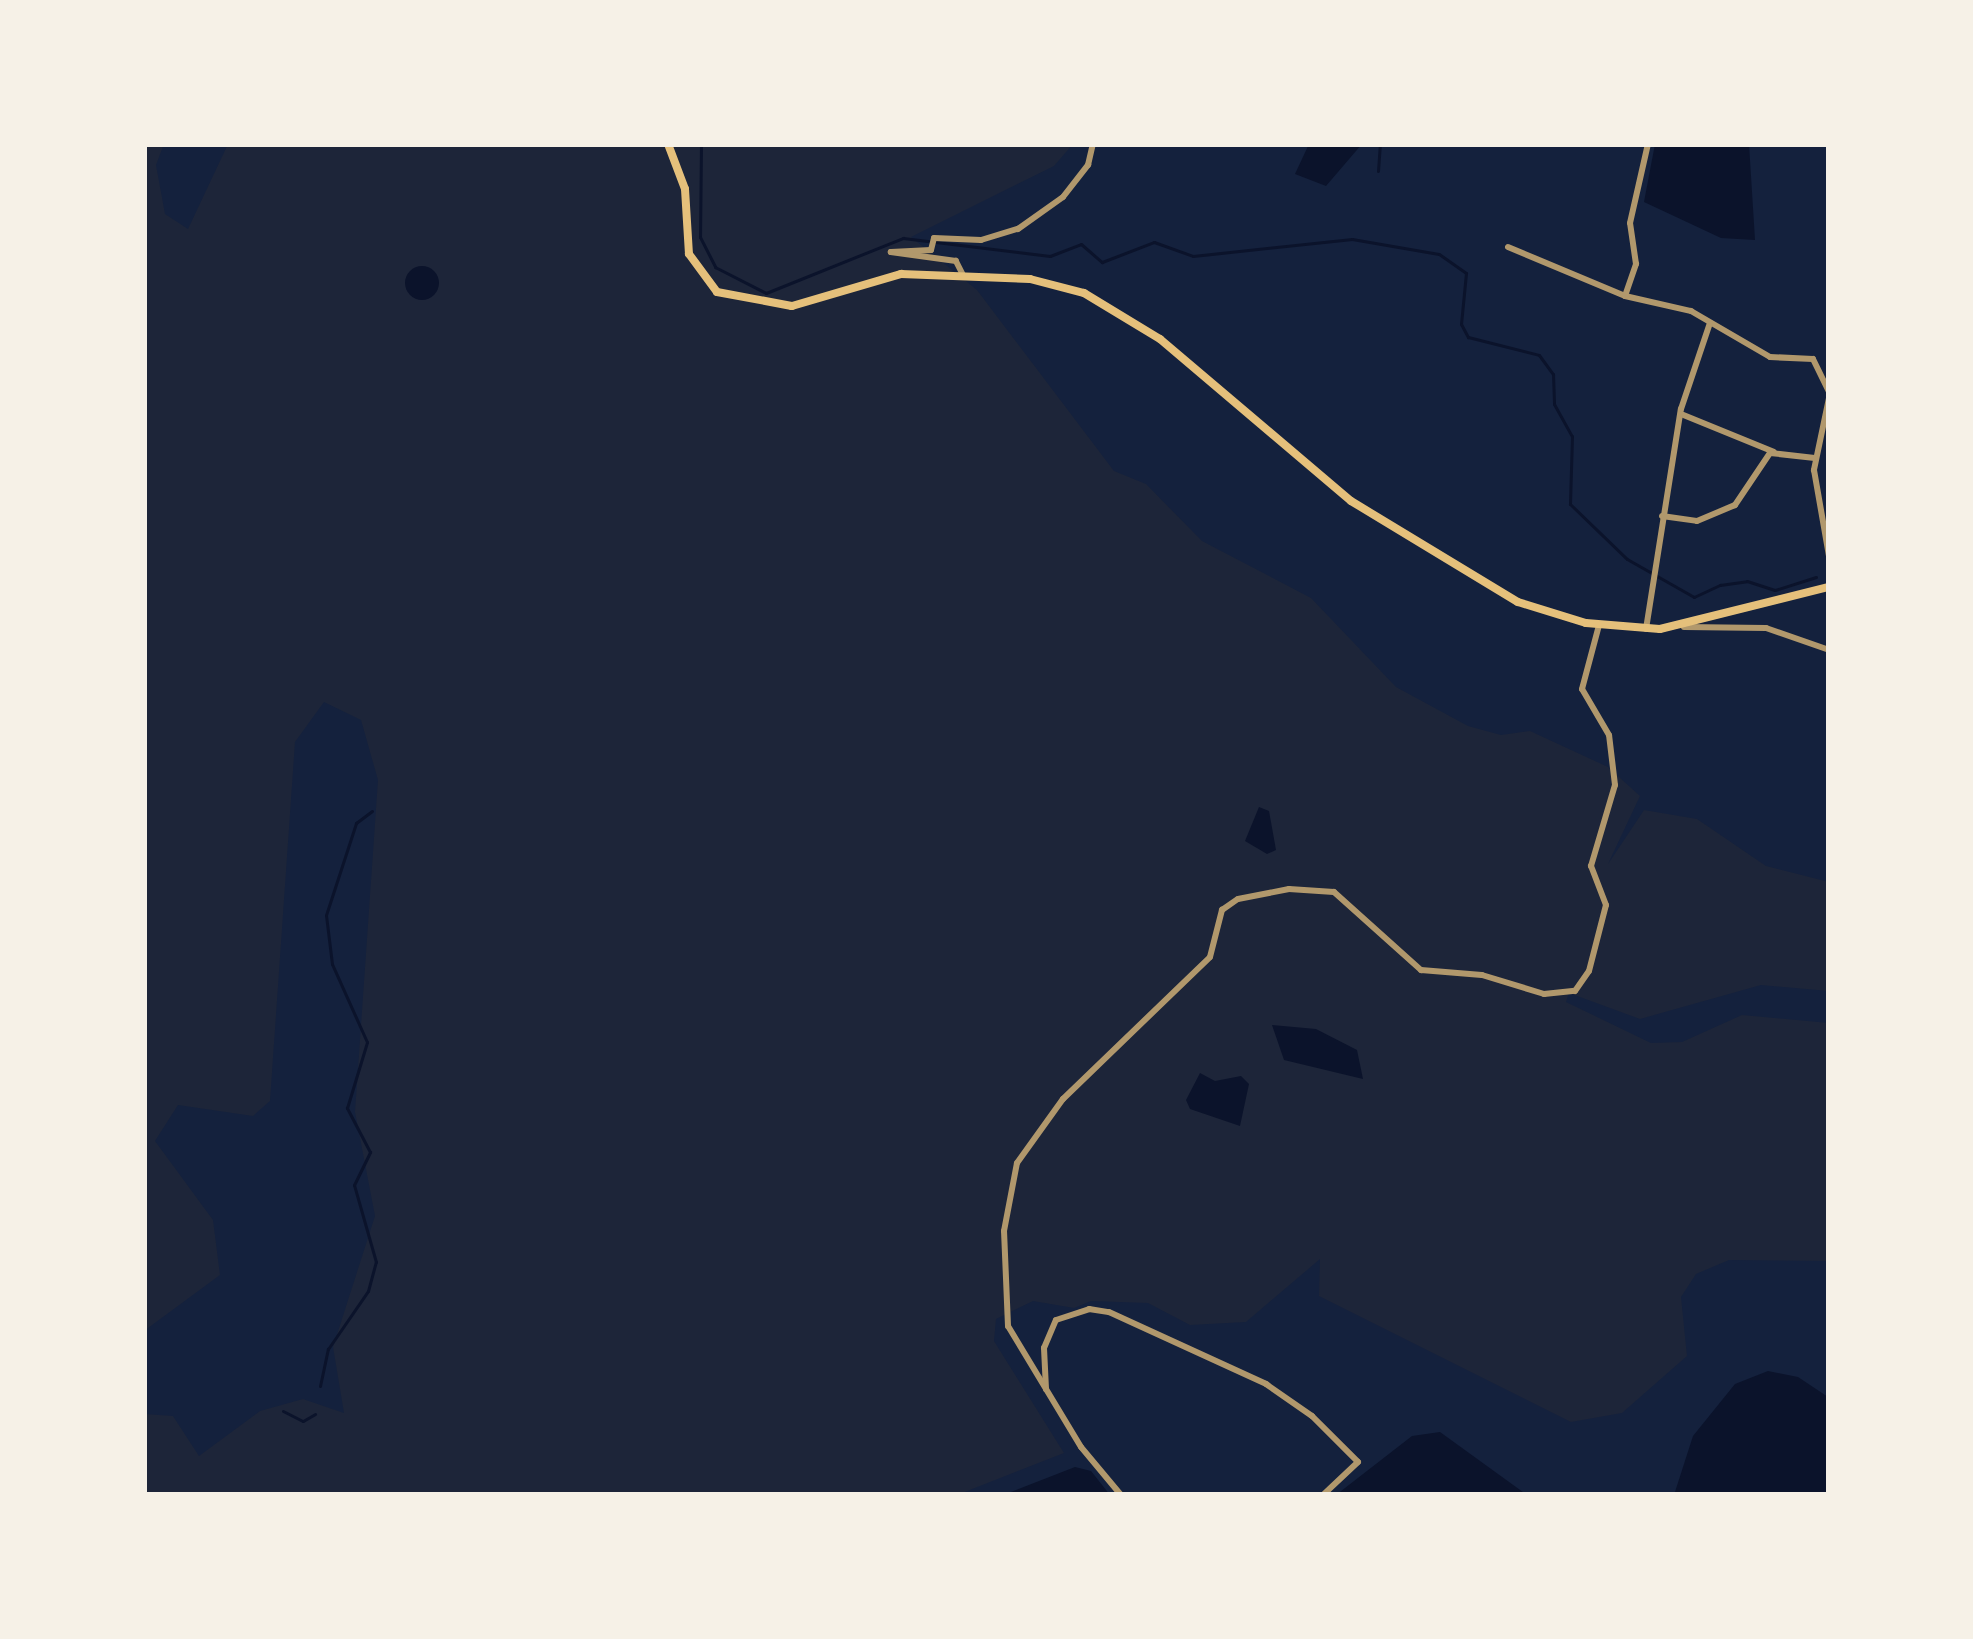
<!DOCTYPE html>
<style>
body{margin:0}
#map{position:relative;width:1973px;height:1639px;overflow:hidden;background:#14213d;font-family:Overpass,sans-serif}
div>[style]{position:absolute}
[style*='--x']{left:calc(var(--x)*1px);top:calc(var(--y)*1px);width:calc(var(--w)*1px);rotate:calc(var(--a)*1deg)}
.green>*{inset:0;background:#1d2539}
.water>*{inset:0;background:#0b132b}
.round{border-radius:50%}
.stream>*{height:3px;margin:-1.5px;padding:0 1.5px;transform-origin:1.5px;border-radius:1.5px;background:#0b132b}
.minor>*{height:6px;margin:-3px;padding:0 3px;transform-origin:3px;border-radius:3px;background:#b1986c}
.secondary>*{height:8px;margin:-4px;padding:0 4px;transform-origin:4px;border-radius:4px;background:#e5c07b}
span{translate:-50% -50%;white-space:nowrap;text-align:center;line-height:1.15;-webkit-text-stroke:9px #f6f1e7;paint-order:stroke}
.frame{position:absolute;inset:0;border:147px solid #f6f1e7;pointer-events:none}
</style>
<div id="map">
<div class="green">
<i style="clip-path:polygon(144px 144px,164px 144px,156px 165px,165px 214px,188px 229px,228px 144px,1073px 144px,1054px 166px,911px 237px,977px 290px,1114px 471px,1146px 484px,1202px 541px,1311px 598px,1396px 687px,1468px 726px,1501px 735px,1530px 731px,1608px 767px,1640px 796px,1608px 864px,1644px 810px,1697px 819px,1766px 866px,1829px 882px,1829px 991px,1761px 985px,1640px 1019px,1569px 993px,1566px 1002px,1651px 1043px,1682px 1042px,1742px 1015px,1829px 1023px,1829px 1261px,1729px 1260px,1696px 1274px,1681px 1297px,1687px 1356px,1622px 1413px,1571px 1422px,1319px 1296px,1320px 1259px,1246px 1322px,1190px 1325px,1148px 1303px,1091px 1301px,1074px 1308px,1033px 1301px,996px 1319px,994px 1341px,1064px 1453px,957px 1495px,144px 1495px,144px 1414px,173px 1416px,199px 1456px,260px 1411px,303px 1399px,344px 1413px,333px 1347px,375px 1216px,355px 1112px,378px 780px,361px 720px,324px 702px,295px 742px,270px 1101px,253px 1116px,178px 1105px,155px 1141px,213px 1220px,220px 1275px,144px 1331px)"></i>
</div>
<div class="water">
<i style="clip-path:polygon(1309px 144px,1362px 144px,1326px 186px,1295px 174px)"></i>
<i style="clip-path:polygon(1655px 144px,1749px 144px,1755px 240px,1721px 238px,1644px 202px)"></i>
<i class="round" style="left:405px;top:266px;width:34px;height:34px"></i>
<i style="clip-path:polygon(1259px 807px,1269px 811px,1276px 850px,1267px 854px,1245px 841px)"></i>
<i style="clip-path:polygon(1272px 1025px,1316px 1029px,1357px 1050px,1363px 1079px,1284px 1060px)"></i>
<i style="clip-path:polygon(1200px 1073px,1215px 1081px,1241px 1076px,1249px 1084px,1240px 1126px,1190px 1109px,1186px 1100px)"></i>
<i style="clip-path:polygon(1768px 1371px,1798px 1377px,1828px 1397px,1829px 1495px,1674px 1495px,1693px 1436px,1735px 1384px)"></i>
<i style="clip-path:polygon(1440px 1432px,1527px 1495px,1336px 1495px,1412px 1436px)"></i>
<i style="clip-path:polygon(1075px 1467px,1091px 1471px,1110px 1495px,1003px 1495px)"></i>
</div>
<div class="stream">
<i style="--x:701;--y:144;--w:93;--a:90.6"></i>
<i style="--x:700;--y:237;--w:34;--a:63"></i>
<i style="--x:715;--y:267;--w:57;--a:27"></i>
<i style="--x:766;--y:293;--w:148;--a:-21.9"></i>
<i style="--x:903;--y:238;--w:148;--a:7"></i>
<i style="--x:1050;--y:256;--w:33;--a:-21"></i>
<i style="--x:1081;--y:244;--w:28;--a:41"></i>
<i style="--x:1102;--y:262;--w:56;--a:-21"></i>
<i style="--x:1154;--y:242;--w:41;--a:19.7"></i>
<i style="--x:1193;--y:256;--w:160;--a:-6.1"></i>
<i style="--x:1352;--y:239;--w:88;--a:9.8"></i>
<i style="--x:1439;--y:254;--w:33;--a:35"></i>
<i style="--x:1466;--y:273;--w:51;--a:95.6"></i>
<i style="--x:1461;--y:324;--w:15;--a:62"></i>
<i style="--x:1468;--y:337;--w:73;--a:14.2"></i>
<i style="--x:1539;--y:355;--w:24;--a:54"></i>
<i style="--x:1553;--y:374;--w:30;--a:88"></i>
<i style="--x:1554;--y:404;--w:37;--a:61"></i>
<i style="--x:1572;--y:436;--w:68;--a:91.7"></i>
<i style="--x:1570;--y:504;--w:79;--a:44"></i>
<i style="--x:1627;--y:559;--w:77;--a:29.6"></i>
<i style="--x:1694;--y:597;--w:29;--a:-25"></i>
<i style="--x:1720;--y:585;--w:27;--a:-8"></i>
<i style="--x:1747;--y:581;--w:29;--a:18"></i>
<i style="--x:1775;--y:590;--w:43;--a:-17.6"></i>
<i style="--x:1378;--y:171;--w:27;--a:-86"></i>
<i style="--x:320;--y:1386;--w:38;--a:-78"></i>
<i style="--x:328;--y:1349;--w:70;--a:-55.4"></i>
<i style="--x:368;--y:1291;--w:30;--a:-75"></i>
<i style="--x:376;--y:1262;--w:80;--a:-105.9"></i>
<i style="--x:354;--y:1185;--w:37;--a:-64"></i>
<i style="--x:370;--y:1152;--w:50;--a:-117.6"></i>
<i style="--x:347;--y:1108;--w:69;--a:-73.1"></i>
<i style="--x:367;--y:1042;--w:85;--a:-114.2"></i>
<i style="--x:332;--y:964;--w:49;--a:-97"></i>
<i style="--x:326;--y:915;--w:97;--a:-71.9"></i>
<i style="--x:356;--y:823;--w:20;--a:-37"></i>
<i style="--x:283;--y:1411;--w:22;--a:27"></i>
<i style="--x:303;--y:1421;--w:14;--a:-30"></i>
</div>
<div class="minor">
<i style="--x:1508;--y:247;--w:127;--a:22.7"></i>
<i style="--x:1625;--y:296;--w:68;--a:12.8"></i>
<i style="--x:1691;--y:311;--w:91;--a:30.2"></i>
<i style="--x:1770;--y:357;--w:43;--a:2.7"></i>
<i style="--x:1813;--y:359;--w:37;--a:64"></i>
<i style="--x:963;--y:275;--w:16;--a:-117"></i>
<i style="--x:956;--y:261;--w:66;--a:-172.1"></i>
<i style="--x:891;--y:252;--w:40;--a:-2.9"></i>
<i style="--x:931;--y:250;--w:12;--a:-76"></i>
<i style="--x:934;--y:238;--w:47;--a:2.4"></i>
<i style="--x:981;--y:240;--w:39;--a:-17"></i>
<i style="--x:1018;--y:229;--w:55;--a:-35.4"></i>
<i style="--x:1063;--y:197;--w:41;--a:-52"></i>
<i style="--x:1088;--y:165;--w:22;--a:-77"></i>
<i style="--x:1625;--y:296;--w:34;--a:-71"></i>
<i style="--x:1636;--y:264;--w:41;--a:-98.3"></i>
<i style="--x:1630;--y:223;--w:81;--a:-77.2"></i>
<i style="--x:1829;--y:398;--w:74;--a:101.8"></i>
<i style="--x:1814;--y:470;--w:87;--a:80.1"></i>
<i style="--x:1681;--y:414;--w:100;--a:22.2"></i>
<i style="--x:1662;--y:516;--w:35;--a:8"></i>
<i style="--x:1697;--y:521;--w:41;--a:-22.8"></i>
<i style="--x:1735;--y:505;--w:63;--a:-56.1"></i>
<i style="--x:1770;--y:453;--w:45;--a:6.3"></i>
<i style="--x:1684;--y:627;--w:82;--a:0.7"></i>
<i style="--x:1766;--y:628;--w:67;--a:19.2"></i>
<i style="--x:1646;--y:629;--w:223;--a:-81"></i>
<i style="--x:1681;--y:409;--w:91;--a:-71.4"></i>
<i style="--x:1046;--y:1389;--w:41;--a:-92.8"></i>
<i style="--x:1044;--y:1348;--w:30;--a:-67"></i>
<i style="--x:1056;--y:1320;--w:35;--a:-18"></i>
<i style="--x:1089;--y:1309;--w:20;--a:9"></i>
<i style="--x:1109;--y:1312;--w:173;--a:24.6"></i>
<i style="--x:1266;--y:1384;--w:56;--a:34.8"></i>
<i style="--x:1312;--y:1416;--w:65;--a:45"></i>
<i style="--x:1358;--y:1462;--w:48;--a:136.7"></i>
<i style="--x:1121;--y:1495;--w:62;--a:-129.8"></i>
<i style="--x:1081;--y:1447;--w:141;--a:-121.1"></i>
<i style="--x:1008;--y:1326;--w:95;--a:-92.4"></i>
<i style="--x:1004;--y:1231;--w:69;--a:-79.2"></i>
<i style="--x:1017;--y:1163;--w:79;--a:-54.3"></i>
<i style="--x:1063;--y:1099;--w:204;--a:-44"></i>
<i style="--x:1210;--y:957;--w:49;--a:-75.7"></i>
<i style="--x:1222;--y:910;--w:19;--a:-35"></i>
<i style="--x:1238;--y:899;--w:52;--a:-11.1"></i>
<i style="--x:1289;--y:889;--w:45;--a:3.8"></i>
<i style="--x:1334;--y:892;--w:117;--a:41.9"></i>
<i style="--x:1421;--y:970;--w:61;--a:4.7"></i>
<i style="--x:1482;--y:975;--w:65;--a:17"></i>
<i style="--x:1544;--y:994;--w:31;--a:-6"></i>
<i style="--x:1575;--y:991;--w:24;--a:-55"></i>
<i style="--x:1589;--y:971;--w:68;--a:-75.6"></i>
<i style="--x:1606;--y:905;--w:42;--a:-111"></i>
<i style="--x:1591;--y:866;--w:84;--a:-73.5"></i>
<i style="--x:1615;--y:785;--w:50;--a:-96.8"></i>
<i style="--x:1609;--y:735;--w:53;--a:-120.4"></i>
<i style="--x:1582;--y:689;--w:66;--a:-75.1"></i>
</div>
<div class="secondary">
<i style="--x:668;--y:144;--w:48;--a:69.3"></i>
<i style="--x:685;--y:189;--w:65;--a:86.5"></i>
<i style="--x:689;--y:254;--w:47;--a:53.6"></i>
<i style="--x:717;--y:292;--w:76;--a:10.6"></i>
<i style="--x:792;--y:306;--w:114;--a:-16.4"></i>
<i style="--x:901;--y:274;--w:129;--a:2.2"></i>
<i style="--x:1030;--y:279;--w:56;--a:14.5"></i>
<i style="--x:1084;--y:293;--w:89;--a:31.2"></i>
<i style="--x:1160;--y:339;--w:250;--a:40.3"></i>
<i style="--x:1351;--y:501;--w:195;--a:31.2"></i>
<i style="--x:1518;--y:602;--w:71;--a:17.2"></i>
<i style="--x:1586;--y:623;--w:74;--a:4.6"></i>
<i style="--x:1660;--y:629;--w:174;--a:-14"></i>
</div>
<div class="frame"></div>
</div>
